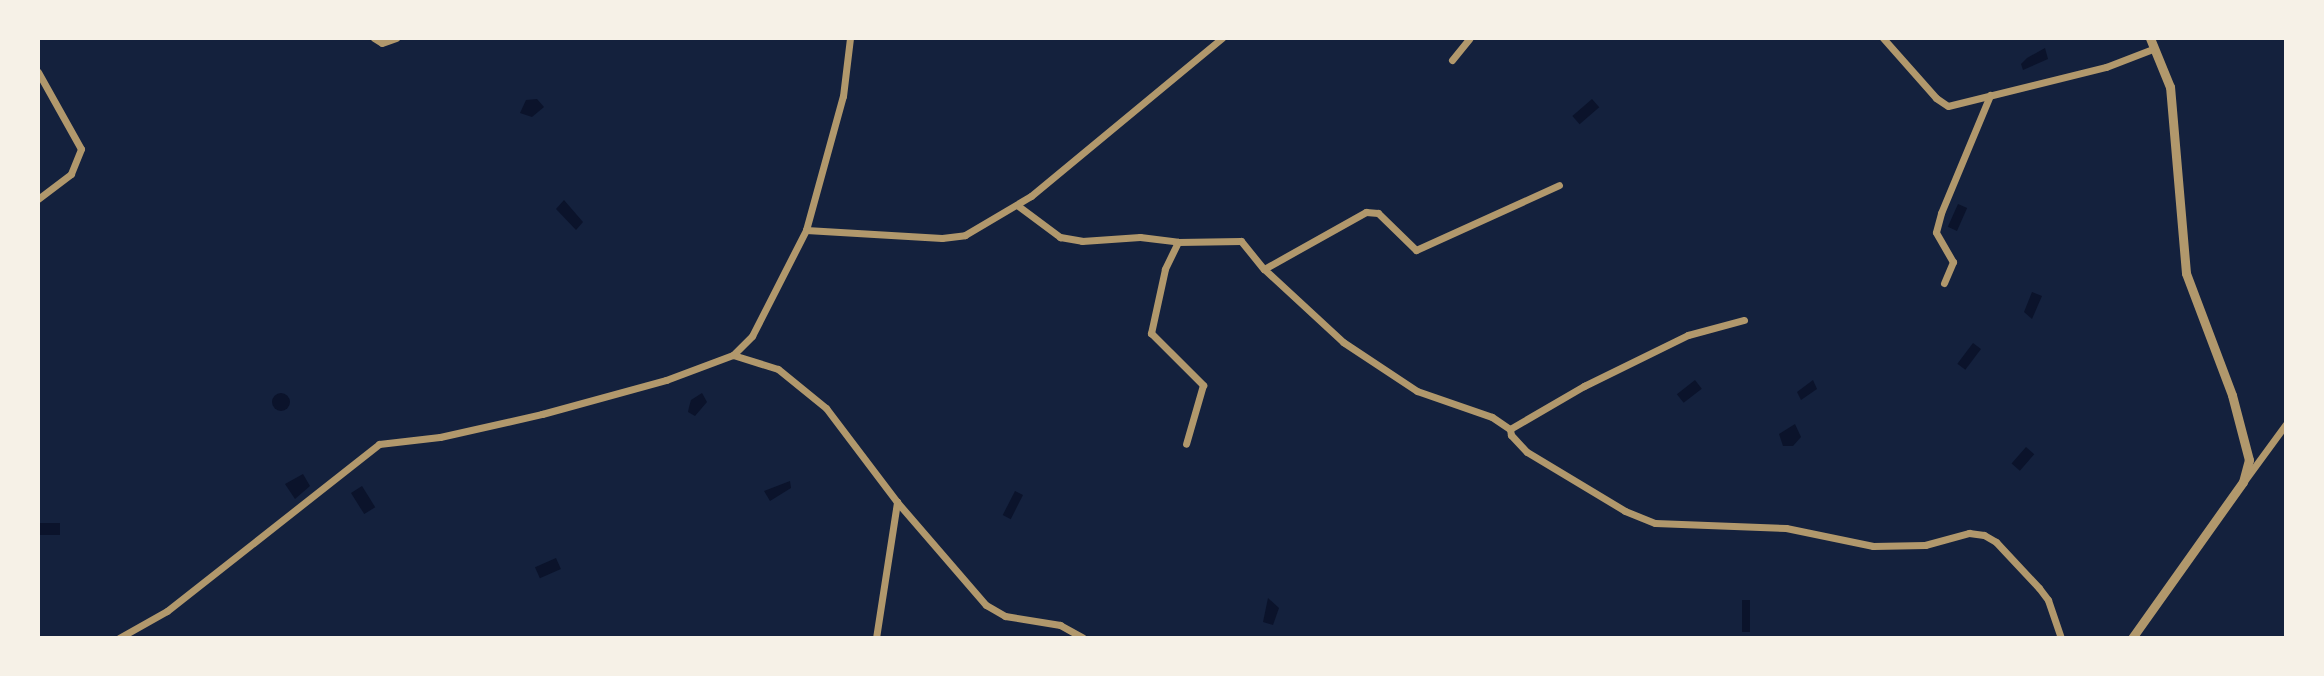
<!DOCTYPE html>
<style>
body{margin:0}
#map{position:relative;width:2324px;height:676px;overflow:hidden;background:#14213d;font-family:Jost,sans-serif}
div>[style]{position:absolute}
[style*='--x']{left:calc(var(--x)*1px);top:calc(var(--y)*1px);width:calc(var(--w)*1px);rotate:calc(var(--a)*1deg)}
.water>*{inset:0;background:#0b132b;transform-origin:0 0}
.round{border-radius:50%}
.minor>*{height:7px;margin:-3.5px;padding:0 3.5px;transform-origin:3.5px;border-radius:3.5px;background:#b1986c}
.tertiary>*{height:9px;margin:-4.5px;padding:0 4.5px;transform-origin:4.5px;border-radius:4.5px;background:#b1986c}
span{translate:-50% -50%;white-space:nowrap;text-align:center;line-height:1.15;-webkit-text-stroke:8px #f6f1e7;paint-order:stroke}
.frame{position:absolute;inset:0;border:40px solid #f6f1e7;pointer-events:none}
</style>
<div id="map">
<div class="water">
<i style="clip-path:polygon(2045px 48px,2048px 59px,2023px 70px,2021px 64px,2027px 58px)"></i>
<i style="clip-path:polygon(537px 99px,544px 107px,532px 117px,520px 113px,526px 100px)"></i>
<i style="left:1592px;top:99px;width:11px;height:26px;rotate:49deg"></i>
<i style="clip-path:polygon(564px 200px,583px 222px,576px 230px,556px 209px)"></i>
<i style="left:1958px;top:204px;width:10px;height:25px;rotate:24deg"></i>
<i style="clip-path:polygon(2032px 292px,2042px 296px,2032px 319px,2024px 312px)"></i>
<i style="left:1973px;top:343px;width:10px;height:26px;rotate:37deg"></i>
<i style="left:1695px;top:380px;width:11px;height:23px;rotate:52deg"></i>
<i style="clip-path:polygon(1813px 380px,1817px 389px,1801px 400px,1797px 392px)"></i>
<i class="round" style="left:272px;top:393px;width:18px;height:18px"></i>
<i style="clip-path:polygon(702px 393px,707px 402px,695px 416px,688px 412px,689px 407px,691px 400px)"></i>
<i style="clip-path:polygon(1795px 424px,1801px 437px,1793px 446px,1783px 446px,1779px 434px)"></i>
<i style="left:2026px;top:447px;width:11px;height:22px;rotate:41deg"></i>
<i style="clip-path:polygon(303px 474px,310px 486px,295px 499px,285px 484px)"></i>
<i style="clip-path:polygon(790px 481px,791px 488px,770px 501px,764px 491px)"></i>
<i style="left:362px;top:486px;width:25px;height:13px;rotate:58deg"></i>
<i style="left:1015px;top:491px;width:9px;height:27px;rotate:27deg"></i>
<i style="left:60px;top:523px;width:12px;height:22px;rotate:90deg"></i>
<i style="left:556px;top:558px;width:12px;height:23px;rotate:66deg"></i>
<i style="clip-path:polygon(1268px 598px,1279px 608px,1273px 625px,1263px 622px)"></i>
<i style="left:1742px;top:600px;width:8px;height:32px"></i>
</div>
<div class="minor">
<i style="--x:374;--y:38;--w:9;--a:32"></i>
<i style="--x:382;--y:43;--w:15;--a:-20"></i>
<i style="--x:1883;--y:38;--w:80;--a:48.5"></i>
<i style="--x:1936;--y:98;--w:14;--a:34"></i>
<i style="--x:1948;--y:106;--w:163;--a:-13.9"></i>
<i style="--x:2106;--y:67;--w:50;--a:-21"></i>
<i style="--x:1452;--y:60;--w:28;--a:-51"></i>
<i style="--x:38;--y:72;--w:88;--a:60.8"></i>
<i style="--x:81;--y:149;--w:27;--a:112"></i>
<i style="--x:71;--y:174;--w:41;--a:142.9"></i>
<i style="--x:1017;--y:205;--w:54;--a:36.7"></i>
<i style="--x:1060;--y:237;--w:22;--a:10"></i>
<i style="--x:1082;--y:241;--w:58;--a:-3.9"></i>
<i style="--x:1140;--y:237;--w:38;--a:7"></i>
<i style="--x:1178;--y:242;--w:63;--a:-0.9"></i>
<i style="--x:1241;--y:241;--w:36;--a:51"></i>
<i style="--x:1264;--y:269;--w:108;--a:42.7"></i>
<i style="--x:1343;--y:342;--w:89;--a:33.5"></i>
<i style="--x:1417;--y:391;--w:79;--a:19.1"></i>
<i style="--x:1492;--y:417;--w:22;--a:34"></i>
<i style="--x:1510;--y:429;--w:6;--a:81"></i>
<i style="--x:1511;--y:435;--w:23;--a:47"></i>
<i style="--x:1527;--y:452;--w:114;--a:31"></i>
<i style="--x:1625;--y:511;--w:32;--a:22"></i>
<i style="--x:1655;--y:523;--w:131;--a:2.2"></i>
<i style="--x:1786;--y:528;--w:89;--a:11.7"></i>
<i style="--x:1873;--y:546;--w:52;--a:-1.1"></i>
<i style="--x:1925;--y:545;--w:46;--a:-15.3"></i>
<i style="--x:1969;--y:533;--w:15;--a:8"></i>
<i style="--x:1984;--y:535;--w:14;--a:30"></i>
<i style="--x:1996;--y:542;--w:63;--a:46.9"></i>
<i style="--x:2039;--y:588;--w:15;--a:53"></i>
<i style="--x:2048;--y:600;--w:40;--a:71.1"></i>
<i style="--x:806;--y:230;--w:136;--a:3.4"></i>
<i style="--x:942;--y:238;--w:23;--a:-7"></i>
<i style="--x:965;--y:235;--w:77;--a:-30.6"></i>
<i style="--x:1031;--y:196;--w:248;--a:-39.6"></i>
<i style="--x:1178;--y:242;--w:30;--a:116"></i>
<i style="--x:1165;--y:269;--w:66;--a:102.3"></i>
<i style="--x:1151;--y:333;--w:74;--a:45"></i>
<i style="--x:1203;--y:385;--w:61;--a:106.1"></i>
<i style="--x:1264;--y:269;--w:117;--a:-29.2"></i>
<i style="--x:1366;--y:212;--w:12;--a:5"></i>
<i style="--x:1378;--y:213;--w:53;--a:44.2"></i>
<i style="--x:1416;--y:250;--w:157;--a:-24.4"></i>
<i style="--x:1944;--y:283;--w:23;--a:-67"></i>
<i style="--x:1953;--y:262;--w:34;--a:-120"></i>
<i style="--x:1936;--y:232;--w:20;--a:-75"></i>
<i style="--x:1941;--y:213;--w:128;--a:-67.4"></i>
<i style="--x:733;--y:355;--w:47;--a:17.3"></i>
<i style="--x:778;--y:369;--w:62;--a:39.1"></i>
<i style="--x:826;--y:408;--w:118;--a:52.9"></i>
<i style="--x:897;--y:502;--w:136;--a:49.2"></i>
<i style="--x:986;--y:605;--w:22;--a:30"></i>
<i style="--x:1005;--y:616;--w:56;--a:9.3"></i>
<i style="--x:1060;--y:625;--w:26;--a:29"></i>
<i style="--x:1510;--y:429;--w:86;--a:-30.2"></i>
<i style="--x:1584;--y:386;--w:116;--a:-26.1"></i>
<i style="--x:1688;--y:335;--w:58;--a:-15"></i>
<i style="--x:2245;--y:480;--w:69;--a:-53.8"></i>
<i style="--x:119;--y:638;--w:55;--a:-29.4"></i>
<i style="--x:167;--y:611;--w:270;--a:-38.2"></i>
<i style="--x:379;--y:444;--w:61;--a:-6.5"></i>
<i style="--x:440;--y:437;--w:105;--a:-12.7"></i>
<i style="--x:542;--y:414;--w:129;--a:-15.3"></i>
<i style="--x:666;--y:380;--w:72;--a:-20.5"></i>
<i style="--x:733;--y:355;--w:27;--a:-45"></i>
<i style="--x:752;--y:336;--w:119;--a:-63"></i>
<i style="--x:806;--y:230;--w:139;--a:-74.6"></i>
<i style="--x:843;--y:96;--w:58;--a:-83.1"></i>
<i style="--x:876;--y:638;--w:138;--a:-81.2"></i>
</div>
<div class="tertiary">
<i style="--x:2132;--y:638;--w:191;--a:-54.6"></i>
<i style="--x:2243;--y:482;--w:23;--a:-75"></i>
<i style="--x:2249;--y:460;--w:67;--a:-104.7"></i>
<i style="--x:2232;--y:395;--w:130;--a:-110.7"></i>
<i style="--x:2186;--y:273;--w:187;--a:-94.9"></i>
<i style="--x:2170;--y:87;--w:53;--a:-112.2"></i>
</div>
<div class="frame"></div>
</div>
